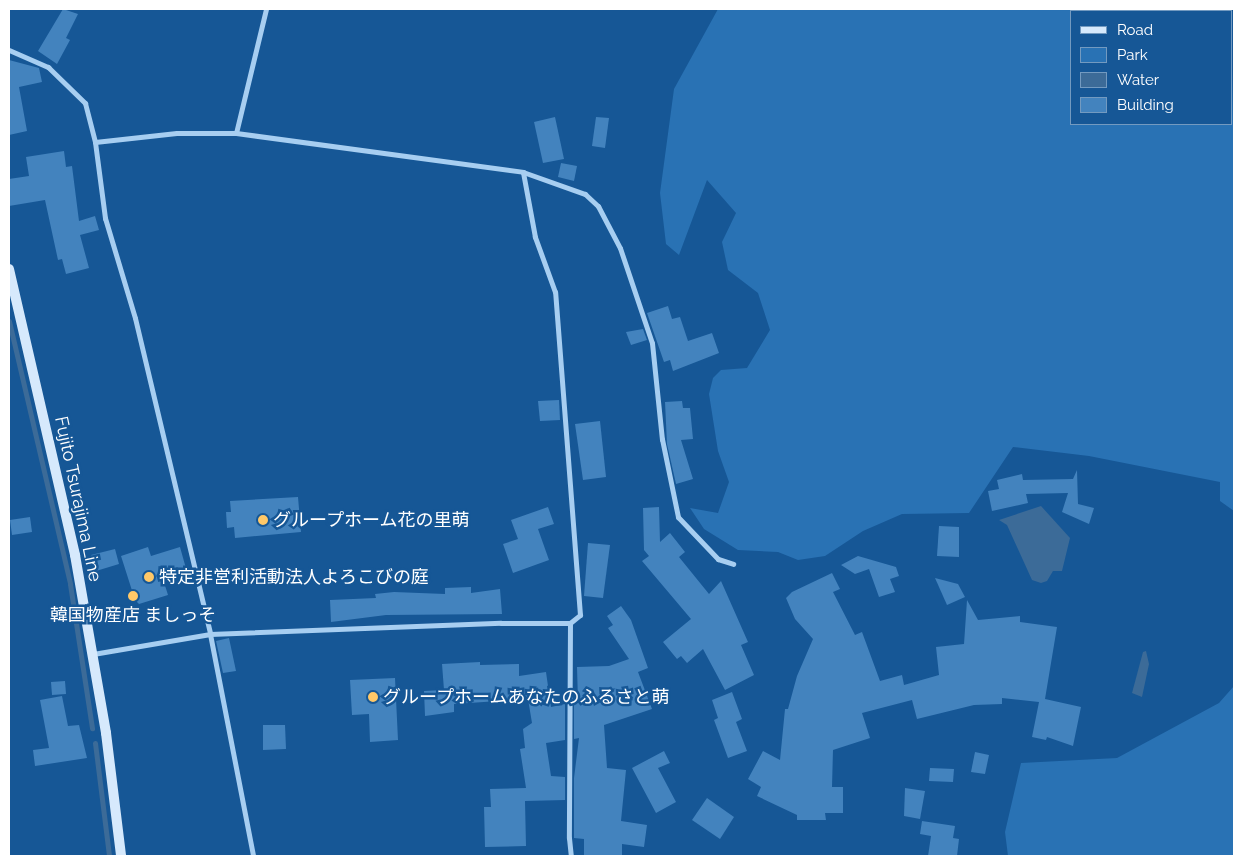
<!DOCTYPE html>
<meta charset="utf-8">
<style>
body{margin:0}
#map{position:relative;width:1243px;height:865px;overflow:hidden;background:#165796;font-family:Raleway,"Noto Sans JP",sans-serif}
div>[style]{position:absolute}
.green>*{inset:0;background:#2972b4}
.water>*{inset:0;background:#3c6b98}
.stream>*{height:5px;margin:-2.5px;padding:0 2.5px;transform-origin:2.5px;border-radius:2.5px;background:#3c6b98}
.building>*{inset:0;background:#4383be}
.street>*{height:5px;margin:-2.5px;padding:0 2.5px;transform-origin:2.5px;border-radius:2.5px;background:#a7cef1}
.secondary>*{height:10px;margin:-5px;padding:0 5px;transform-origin:5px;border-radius:5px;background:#d6e9fc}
.dots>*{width:14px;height:14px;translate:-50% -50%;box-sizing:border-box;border:2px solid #165796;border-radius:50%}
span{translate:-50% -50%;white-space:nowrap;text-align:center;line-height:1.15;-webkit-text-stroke:5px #165796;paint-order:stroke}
.street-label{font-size:18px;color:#fff}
.poi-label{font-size:18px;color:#fff}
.left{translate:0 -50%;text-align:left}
.frame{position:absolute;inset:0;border:10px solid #fff;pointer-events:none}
.legend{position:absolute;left:1070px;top:10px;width:162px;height:115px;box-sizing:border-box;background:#165796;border:1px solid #739ac0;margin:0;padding:6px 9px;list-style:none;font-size:15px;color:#fff}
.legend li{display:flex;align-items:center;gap:10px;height:25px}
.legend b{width:25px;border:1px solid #739ac0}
</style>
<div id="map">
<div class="green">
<div style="clip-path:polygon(718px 9px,1202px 9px,1072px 11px,1072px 124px,1232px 124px,1234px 11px,1234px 511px,1220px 501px,1220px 482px,1089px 456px,1013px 447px,969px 513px,902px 514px,863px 531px,825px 556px,798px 560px,778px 552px,738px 550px,704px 529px,690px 508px,718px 513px,729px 482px,718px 451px,709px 394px,713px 378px,721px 370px,747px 368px,770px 330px,758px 293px,728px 270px,722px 242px,736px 213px,707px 180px,679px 255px,666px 244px,660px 193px,674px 89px)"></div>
<div style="clip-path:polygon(1234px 686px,1234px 856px,1008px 856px,1005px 832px,1021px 763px,1117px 758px,1219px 703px)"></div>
</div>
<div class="water">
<div style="clip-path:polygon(1041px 506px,1070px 538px,1062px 571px,1053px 571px,1047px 581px,1041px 583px,1032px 580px,1007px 525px,999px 520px)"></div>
<div style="clip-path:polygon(1146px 651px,1149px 664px,1142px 697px,1132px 693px,1143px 652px)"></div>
</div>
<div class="stream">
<div style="left:9px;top:321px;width:270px;rotate:76.9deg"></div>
<div style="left:70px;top:584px;width:146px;rotate:81.3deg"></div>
<div style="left:95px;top:743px;width:114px;rotate:82.9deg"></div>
</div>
<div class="building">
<div style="clip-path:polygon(63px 9px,78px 14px,66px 38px,70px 40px,57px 64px,38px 51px)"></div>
<div style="clip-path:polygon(9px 60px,39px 68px,42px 82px,19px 87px,27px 131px,9px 135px)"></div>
<div style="clip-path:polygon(555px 117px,564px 159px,543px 163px,534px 122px)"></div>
<div style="clip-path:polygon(596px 117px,609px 118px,605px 148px,592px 146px)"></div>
<div style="clip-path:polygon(64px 151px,66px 167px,72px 166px,79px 221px,95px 216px,99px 230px,80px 235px,89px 268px,66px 274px,62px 259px,58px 260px,45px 200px,9px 206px,9px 179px,29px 176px,26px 157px)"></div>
<div style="clip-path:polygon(561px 163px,577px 166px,574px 181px,558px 177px)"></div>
<div style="clip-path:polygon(668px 306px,672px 319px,680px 317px,688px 341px,712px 333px,719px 353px,673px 371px,670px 360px,664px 362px,647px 313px)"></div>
<div style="clip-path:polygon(643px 329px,647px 340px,631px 345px,626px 332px)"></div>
<div style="clip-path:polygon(559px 400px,560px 420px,540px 421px,538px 401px)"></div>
<div style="clip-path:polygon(682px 401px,683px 408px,690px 408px,693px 439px,681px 440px,693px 479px,676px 484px,667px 444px,665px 402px)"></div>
<div style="clip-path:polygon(600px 421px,606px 477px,583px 480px,575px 424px)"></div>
<div style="clip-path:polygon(1077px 470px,1078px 504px,1094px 508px,1089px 524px,1062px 512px,1068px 493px,1026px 494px,1028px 503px,992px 511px,988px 491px,999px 489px,997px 480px,1022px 474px,1023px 480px,1073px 479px)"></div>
<div style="clip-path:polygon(298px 497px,301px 532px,235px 538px,234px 527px,227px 528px,226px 512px,231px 512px,230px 501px)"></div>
<div style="clip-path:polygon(548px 507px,554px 524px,538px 529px,549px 560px,513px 573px,503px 544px,518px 539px,511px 520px)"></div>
<div style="clip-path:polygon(659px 507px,660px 542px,670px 533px,685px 552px,679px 557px,709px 594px,721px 581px,748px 642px,741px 645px,754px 675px,725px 690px,703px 649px,687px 663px,681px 656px,677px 659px,663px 642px,691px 619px,642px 561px,649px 556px,644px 550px,643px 508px)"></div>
<div style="clip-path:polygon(30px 517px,32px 532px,12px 535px,10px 520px)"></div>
<div style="clip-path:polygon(939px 526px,959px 527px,959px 557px,937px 556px)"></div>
<div style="clip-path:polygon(588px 543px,610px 545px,603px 598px,584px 596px)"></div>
<div style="clip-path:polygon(148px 547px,151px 556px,180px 547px,187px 572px,163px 579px,168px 595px,139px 604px,135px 600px,121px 556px)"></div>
<div style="clip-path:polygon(115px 549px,119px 564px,96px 571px,91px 555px)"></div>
<div style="clip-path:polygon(858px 556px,896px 567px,899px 576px,890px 579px,895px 592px,879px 597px,869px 569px,855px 574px,841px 565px)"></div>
<div style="clip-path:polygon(832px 573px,840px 589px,833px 592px,855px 635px,862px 632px,880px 681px,902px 675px,904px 685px,939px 675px,936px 647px,964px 644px,967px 600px,978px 620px,1020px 616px,1020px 622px,1057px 627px,1045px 699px,1081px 707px,1073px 746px,1047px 737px,1046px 740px,1032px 737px,1039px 702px,1002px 698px,1002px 704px,974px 705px,917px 719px,912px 700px,862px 713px,870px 738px,833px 750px,832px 787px,843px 787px,843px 813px,825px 813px,826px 820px,797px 820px,797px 815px,757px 796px,761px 787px,748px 779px,763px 751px,780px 760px,785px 709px,788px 709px,797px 676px,813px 639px,795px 619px,786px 598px,792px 592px)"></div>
<div style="clip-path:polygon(935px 578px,958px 584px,965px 597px,947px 605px)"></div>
<div style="clip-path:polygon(471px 587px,471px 593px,500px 589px,502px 614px,386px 615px,331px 622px,330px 600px,376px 598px,375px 594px,394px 592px,445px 594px,445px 588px)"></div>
<div style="clip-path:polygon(621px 606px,631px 620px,648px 668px,638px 672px,652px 709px,604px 725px,607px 768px,626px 770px,621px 821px,647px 825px,644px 847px,622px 844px,622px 856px,584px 856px,584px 839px,574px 838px,574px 778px,579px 738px,574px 739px,574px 703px,578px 702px,577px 667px,609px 666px,629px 659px,608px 628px,613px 625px,607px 616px)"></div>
<div style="clip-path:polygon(229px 638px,236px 671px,223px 673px,216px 641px)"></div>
<div style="clip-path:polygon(480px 662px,480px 665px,519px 664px,519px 676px,546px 672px,551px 707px,565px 704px,565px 740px,546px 743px,551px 776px,565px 777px,565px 800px,525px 801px,526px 846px,485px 847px,484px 807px,491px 807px,490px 789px,526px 788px,520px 749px,525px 748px,523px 729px,532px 723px,528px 699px,454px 704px,454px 712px,425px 716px,424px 691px,444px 690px,442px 664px)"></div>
<div style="clip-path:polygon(395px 678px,398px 740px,370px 742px,369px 714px,352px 715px,350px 680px)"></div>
<div style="clip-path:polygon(65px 681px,66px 694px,52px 695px,51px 682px)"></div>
<div style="clip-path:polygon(732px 692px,742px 719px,736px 722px,747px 751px,728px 758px,714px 720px,718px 718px,712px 700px)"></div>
<div style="clip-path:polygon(62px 696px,68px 726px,79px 725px,87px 758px,35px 766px,33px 750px,49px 748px,40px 700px)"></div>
<div style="clip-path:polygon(263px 725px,285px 725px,286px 749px,263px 750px)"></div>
<div style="clip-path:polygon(664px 751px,670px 763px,658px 768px,676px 802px,656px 813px,632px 768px)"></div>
<div style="clip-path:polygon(975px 752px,989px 755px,985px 774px,971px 772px)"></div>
<div style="clip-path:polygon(930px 768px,954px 769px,953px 782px,929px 781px)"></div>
<div style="clip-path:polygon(905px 788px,925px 791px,920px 819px,904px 816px)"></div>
<div style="clip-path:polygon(707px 798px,734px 817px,720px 839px,692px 820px)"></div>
<div style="clip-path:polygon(922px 821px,955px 826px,953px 838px,959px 839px,957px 856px,928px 856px,931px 836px,920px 834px)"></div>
</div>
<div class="street">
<div style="left:9px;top:50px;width:43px;rotate:23.6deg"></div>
<div style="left:48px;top:67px;width:52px;rotate:44.2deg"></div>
<div style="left:85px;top:103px;width:40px;rotate:75.6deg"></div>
<div style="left:95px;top:142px;width:77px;rotate:82.5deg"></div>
<div style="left:105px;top:218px;width:104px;rotate:73.3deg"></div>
<div style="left:135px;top:318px;width:325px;rotate:76.6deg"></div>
<div style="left:210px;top:634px;width:226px;rotate:79deg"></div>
<div style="left:236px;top:133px;width:128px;rotate:-76.4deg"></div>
<div style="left:95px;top:142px;width:82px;rotate:-6.3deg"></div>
<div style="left:177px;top:133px;width:59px"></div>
<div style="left:236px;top:133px;width:290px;rotate:7.7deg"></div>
<div style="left:523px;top:172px;width:66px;rotate:19.5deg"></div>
<div style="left:585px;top:194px;width:18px;rotate:43deg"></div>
<div style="left:598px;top:206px;width:47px;rotate:62.4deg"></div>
<div style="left:620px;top:248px;width:100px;rotate:71.4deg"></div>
<div style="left:652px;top:343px;width:97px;rotate:84.1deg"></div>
<div style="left:662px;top:439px;width:80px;rotate:78.4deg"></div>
<div style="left:678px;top:517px;width:58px;rotate:46.4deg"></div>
<div style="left:718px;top:559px;width:16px;rotate:18deg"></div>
<div style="left:570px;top:623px;width:215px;rotate:90.3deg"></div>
<div style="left:569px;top:838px;width:18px;rotate:84deg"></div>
<div style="left:93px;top:654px;width:119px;rotate:-9.7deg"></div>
<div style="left:210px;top:634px;width:291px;rotate:-2.2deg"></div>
<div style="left:501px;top:623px;width:69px"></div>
<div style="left:570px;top:623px;width:13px;rotate:-39deg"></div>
<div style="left:580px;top:615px;width:324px;rotate:-94.4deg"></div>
<div style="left:555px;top:292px;width:59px;rotate:-110deg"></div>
<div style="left:535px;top:237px;width:66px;rotate:-100.5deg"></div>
</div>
<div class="secondary">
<div style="left:9px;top:269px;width:294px;rotate:77deg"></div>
<div style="left:75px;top:555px;width:181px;rotate:80.1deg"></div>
<div style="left:106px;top:733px;width:124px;rotate:83deg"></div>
</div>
<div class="dots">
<div style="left:263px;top:520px;background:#ffc868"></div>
<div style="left:149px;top:577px;background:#ffc868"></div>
<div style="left:133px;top:596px;background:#ffc868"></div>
<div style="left:373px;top:697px;background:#ffc868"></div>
</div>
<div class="street-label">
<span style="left:78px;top:499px;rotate:78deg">Fujito Tsurajima Line</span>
</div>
<div class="poi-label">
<span class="left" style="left:273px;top:520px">グループホーム花の里萌</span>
<span class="left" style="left:159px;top:577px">特定非営利活動法人よろこびの庭</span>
<span style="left:133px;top:615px">韓国物産店 ましっそ</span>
<span class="left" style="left:383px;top:697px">グループホームあなたのふるさと萌</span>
</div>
<div class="frame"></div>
<ul class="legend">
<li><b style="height:6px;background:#d6e9fc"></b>Road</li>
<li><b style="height:14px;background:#2972b4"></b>Park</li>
<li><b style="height:14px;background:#3c6b98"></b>Water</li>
<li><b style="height:14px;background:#4383be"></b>Building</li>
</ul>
</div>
